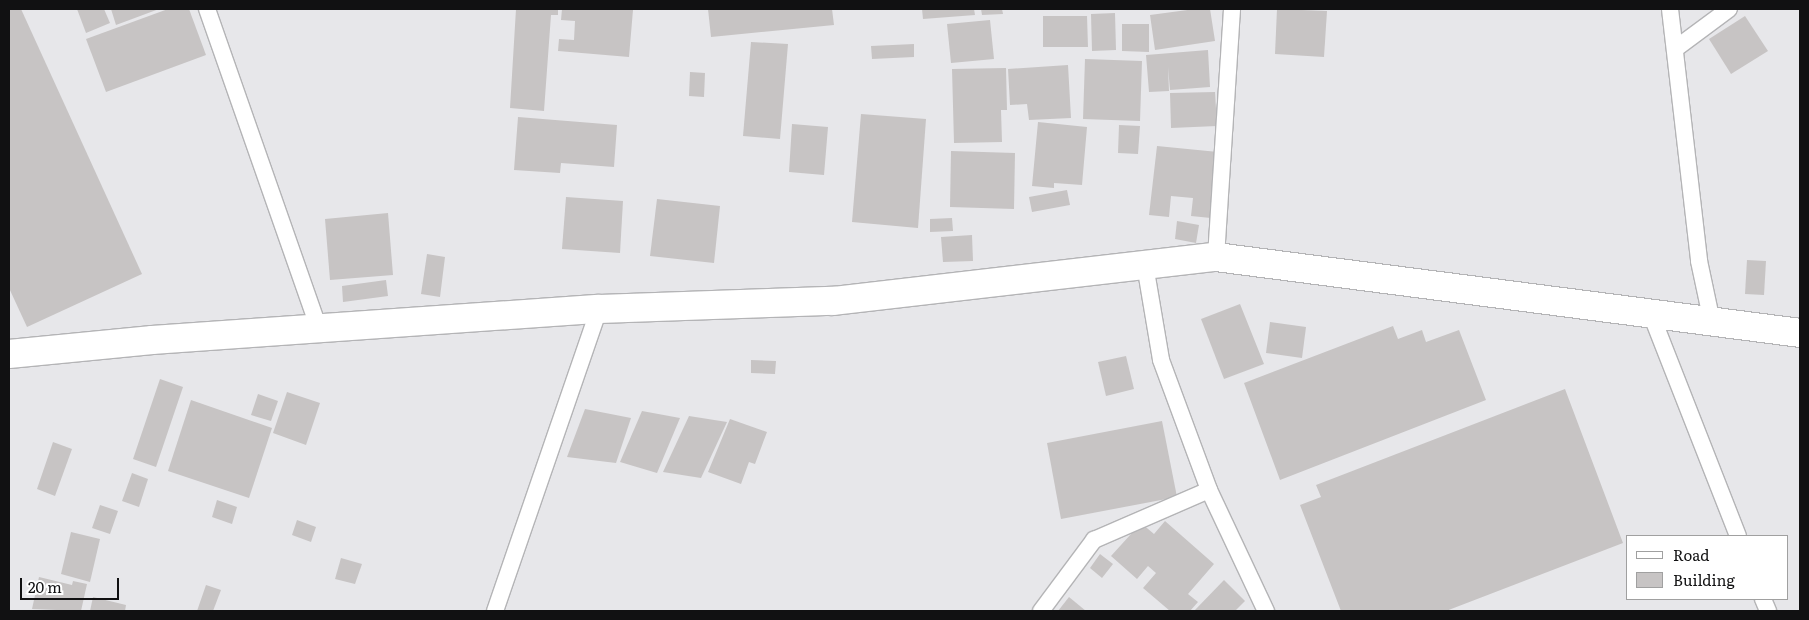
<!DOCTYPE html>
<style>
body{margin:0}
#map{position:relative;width:1809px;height:620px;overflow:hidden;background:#e7e7ea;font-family:Literata,serif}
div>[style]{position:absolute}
.building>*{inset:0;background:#c7c4c4}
.roads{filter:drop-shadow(1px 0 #b4b4b6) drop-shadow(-1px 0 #b4b4b6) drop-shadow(0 1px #b4b4b6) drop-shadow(0 -1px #b4b4b6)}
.lane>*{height:16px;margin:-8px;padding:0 8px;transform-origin:8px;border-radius:8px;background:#fff}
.street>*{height:28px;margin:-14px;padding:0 14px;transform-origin:14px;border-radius:14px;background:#fff}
span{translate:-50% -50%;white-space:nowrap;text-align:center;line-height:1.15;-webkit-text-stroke:5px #fff;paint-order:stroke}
.frame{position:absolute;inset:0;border:10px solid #111112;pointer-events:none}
.legend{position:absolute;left:1626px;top:535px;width:162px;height:65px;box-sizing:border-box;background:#fff;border:1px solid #a0a0a0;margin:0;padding:6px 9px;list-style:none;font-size:15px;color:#111112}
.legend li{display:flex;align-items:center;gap:10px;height:25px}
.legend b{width:25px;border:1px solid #a0a0a0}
.scale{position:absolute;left:20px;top:578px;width:99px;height:22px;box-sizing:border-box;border:2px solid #111112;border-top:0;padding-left:6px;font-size:15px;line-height:18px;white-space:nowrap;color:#111112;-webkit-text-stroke:4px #fff;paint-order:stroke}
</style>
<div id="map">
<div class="building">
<div style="clip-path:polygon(9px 9px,21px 9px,142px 274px,27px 327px,9px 288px)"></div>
<div style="clip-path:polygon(77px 9px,104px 9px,110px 23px,86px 33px)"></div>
<div style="clip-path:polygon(111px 9px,159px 9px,116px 25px)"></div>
<div style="clip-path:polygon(168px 9px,189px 9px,206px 55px,106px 92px,86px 39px)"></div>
<div style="clip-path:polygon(516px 9px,558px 9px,558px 15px,551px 15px,544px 111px,510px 108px)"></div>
<div style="clip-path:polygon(562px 9px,633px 10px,629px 57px,558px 51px,559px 39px,574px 40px,575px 21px,561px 20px)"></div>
<div style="clip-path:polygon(708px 9px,832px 9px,834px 25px,711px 37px)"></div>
<div style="clip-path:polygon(922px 9px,974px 9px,975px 15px,923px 19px)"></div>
<div style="clip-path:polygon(981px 9px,1002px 9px,1003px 14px,982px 15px)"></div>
<div style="clip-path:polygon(1195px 9px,1210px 9px,1215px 41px,1155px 50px,1150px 15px)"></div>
<div style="clip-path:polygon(1277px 9px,1327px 11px,1324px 57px,1275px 54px)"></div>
<div style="clip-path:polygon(1115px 13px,1116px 50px,1092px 51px,1091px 14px)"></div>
<div style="clip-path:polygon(1043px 16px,1087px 16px,1088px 47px,1043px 47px)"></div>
<div style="clip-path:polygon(1745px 16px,1768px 51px,1731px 74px,1709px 39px)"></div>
<div style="clip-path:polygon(990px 20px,994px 59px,951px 63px,947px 24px)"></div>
<div style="clip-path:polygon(1122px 24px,1149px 24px,1149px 52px,1122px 51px)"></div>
<div style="clip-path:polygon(751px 42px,788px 44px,780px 139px,743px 136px)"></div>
<div style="clip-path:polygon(914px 44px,914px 57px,872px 59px,871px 46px)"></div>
<div style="clip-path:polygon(1208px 50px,1210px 87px,1170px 90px,1168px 67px,1169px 91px,1149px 92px,1146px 55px)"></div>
<div style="clip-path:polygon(1085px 59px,1142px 61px,1140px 121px,1083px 119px)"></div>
<div style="clip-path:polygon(1068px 65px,1071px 118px,1029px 120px,1027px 104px,1010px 105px,1008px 69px)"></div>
<div style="clip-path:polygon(1006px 68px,1007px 110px,1001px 110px,1002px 142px,954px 143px,952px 69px)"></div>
<div style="clip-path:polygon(690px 72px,705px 73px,704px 97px,689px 96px)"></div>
<div style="clip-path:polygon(1215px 92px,1217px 126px,1171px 128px,1170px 93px)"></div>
<div style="clip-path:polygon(861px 114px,926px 119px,918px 228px,852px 222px)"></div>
<div style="clip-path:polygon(518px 117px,617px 125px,614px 167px,561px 163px,560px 173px,514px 170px)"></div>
<div style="clip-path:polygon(1038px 122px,1087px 127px,1082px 185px,1054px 183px,1054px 188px,1032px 186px)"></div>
<div style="clip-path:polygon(792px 124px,828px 127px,824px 175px,789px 172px)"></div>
<div style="clip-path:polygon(1119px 125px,1140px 126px,1138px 154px,1118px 153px)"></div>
<div style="clip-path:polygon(1157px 146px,1218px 152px,1211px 218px,1191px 216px,1193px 198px,1171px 196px,1169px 217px,1149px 215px)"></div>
<div style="clip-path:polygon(951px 151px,1015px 153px,1014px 209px,950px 207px)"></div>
<div style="clip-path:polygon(1067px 190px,1070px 205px,1032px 212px,1029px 197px)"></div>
<div style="clip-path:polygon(566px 197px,623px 201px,620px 253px,562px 249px)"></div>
<div style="clip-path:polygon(657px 199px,720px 206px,714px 263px,650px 256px)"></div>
<div style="clip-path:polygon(388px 213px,393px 275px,330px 280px,325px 219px)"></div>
<div style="clip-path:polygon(952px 218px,953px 231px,930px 232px,930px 219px)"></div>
<div style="clip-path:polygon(1177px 221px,1199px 225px,1196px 243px,1175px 239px)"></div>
<div style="clip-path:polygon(972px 235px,973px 261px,943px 262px,941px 237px)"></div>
<div style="clip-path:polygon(427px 254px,445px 257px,440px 297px,421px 294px)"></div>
<div style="clip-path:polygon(1747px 260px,1766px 261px,1764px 295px,1745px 294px)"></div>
<div style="clip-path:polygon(386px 280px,388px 296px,343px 302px,342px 286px)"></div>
<div style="clip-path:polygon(1240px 304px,1264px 364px,1224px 379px,1201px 319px)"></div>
<div style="clip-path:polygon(1270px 322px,1306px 327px,1302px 358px,1266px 353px)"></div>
<div style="clip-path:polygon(1393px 326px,1398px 339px,1422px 330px,1426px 342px,1459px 330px,1486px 400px,1280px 480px,1244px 383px)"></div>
<div style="clip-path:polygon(1126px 356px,1134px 389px,1106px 396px,1098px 362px)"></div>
<div style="clip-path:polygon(751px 360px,776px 361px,775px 374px,751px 373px)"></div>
<div style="clip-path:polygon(160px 379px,183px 387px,156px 467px,133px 459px)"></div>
<div style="clip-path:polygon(1565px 389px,1623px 543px,1446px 611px,1341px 611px,1300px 505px,1321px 497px,1316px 485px)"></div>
<div style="clip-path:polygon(287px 392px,320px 403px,306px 445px,273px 433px)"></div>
<div style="clip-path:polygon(258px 394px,278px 401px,271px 421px,251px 415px)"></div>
<div style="clip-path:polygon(191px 400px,272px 428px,249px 498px,168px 471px)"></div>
<div style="clip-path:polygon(585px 409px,631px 418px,616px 463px,567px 457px)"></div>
<div style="clip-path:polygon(642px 411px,680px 418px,657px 473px,620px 462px)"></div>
<div style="clip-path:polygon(689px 416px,727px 422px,701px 478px,663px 472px)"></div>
<div style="clip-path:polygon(730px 419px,767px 432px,755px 464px,749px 462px,741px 484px,708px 472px)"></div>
<div style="clip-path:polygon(1162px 421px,1177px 497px,1061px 519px,1047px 443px)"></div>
<div style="clip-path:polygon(53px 442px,72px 449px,55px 496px,37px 489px)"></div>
<div style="clip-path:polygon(132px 473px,148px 479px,139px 507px,122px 501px)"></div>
<div style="clip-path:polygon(217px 500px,237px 507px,232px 524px,212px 517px)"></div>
<div style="clip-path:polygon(100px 505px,118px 511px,110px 534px,92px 528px)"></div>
<div style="clip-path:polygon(297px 520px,316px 527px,311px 542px,292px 535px)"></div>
<div style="clip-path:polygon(1165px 521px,1214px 564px,1188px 594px,1198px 602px,1190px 611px,1170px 611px,1143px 588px,1156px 573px,1148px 566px,1137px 579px,1111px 556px,1141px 523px,1154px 534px)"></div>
<div style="clip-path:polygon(71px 532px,100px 539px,90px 582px,61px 574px)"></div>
<div style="clip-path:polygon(1100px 554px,1113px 564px,1102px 578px,1090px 568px)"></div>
<div style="clip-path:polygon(341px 558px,362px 564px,355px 584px,335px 579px)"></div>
<div style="clip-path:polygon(39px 577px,72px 585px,73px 581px,87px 584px,81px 611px,32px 609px)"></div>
<div style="clip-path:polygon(1224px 580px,1245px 601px,1235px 611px,1194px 611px)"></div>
<div style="clip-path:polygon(206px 585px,221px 590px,213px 611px,197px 611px)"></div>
<div style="clip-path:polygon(93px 597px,126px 605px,125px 611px,90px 611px)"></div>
<div style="clip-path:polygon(1069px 597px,1086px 611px,1058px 611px)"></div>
</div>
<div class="roads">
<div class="lane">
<div style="left:207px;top:9px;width:338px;rotate:70.7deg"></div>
<div style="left:1670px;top:9px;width:254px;rotate:83.4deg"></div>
<div style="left:1699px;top:261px;width:62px;rotate:78deg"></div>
<div style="left:1675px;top:49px;width:67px;rotate:-36.5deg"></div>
<div style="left:1216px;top:257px;width:249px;rotate:-86.3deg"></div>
<div style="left:1145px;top:265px;width:96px;rotate:80.4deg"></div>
<div style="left:1161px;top:360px;width:139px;rotate:69.7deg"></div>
<div style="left:1209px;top:490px;width:134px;rotate:64.8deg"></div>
<div style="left:1651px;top:314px;width:238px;rotate:68.6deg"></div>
<div style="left:1763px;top:599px;width:13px;rotate:67deg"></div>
<div style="left:495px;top:611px;width:319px;rotate:-71deg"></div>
<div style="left:1041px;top:611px;width:89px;rotate:-53.3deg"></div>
<div style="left:1094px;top:540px;width:125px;rotate:-23.5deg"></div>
</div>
<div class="street">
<div style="left:9px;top:354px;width:144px;rotate:-5.6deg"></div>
<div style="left:152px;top:340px;width:448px;rotate:-4deg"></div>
<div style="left:599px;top:309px;width:234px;rotate:-2deg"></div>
<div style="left:833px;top:301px;width:386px;rotate:-6.6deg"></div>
<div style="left:1216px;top:257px;width:589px;rotate:7.41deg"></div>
</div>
</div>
<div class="frame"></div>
<ul class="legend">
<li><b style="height:6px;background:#fff"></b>Road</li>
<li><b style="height:14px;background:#c7c4c4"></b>Building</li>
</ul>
<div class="scale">20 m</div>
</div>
